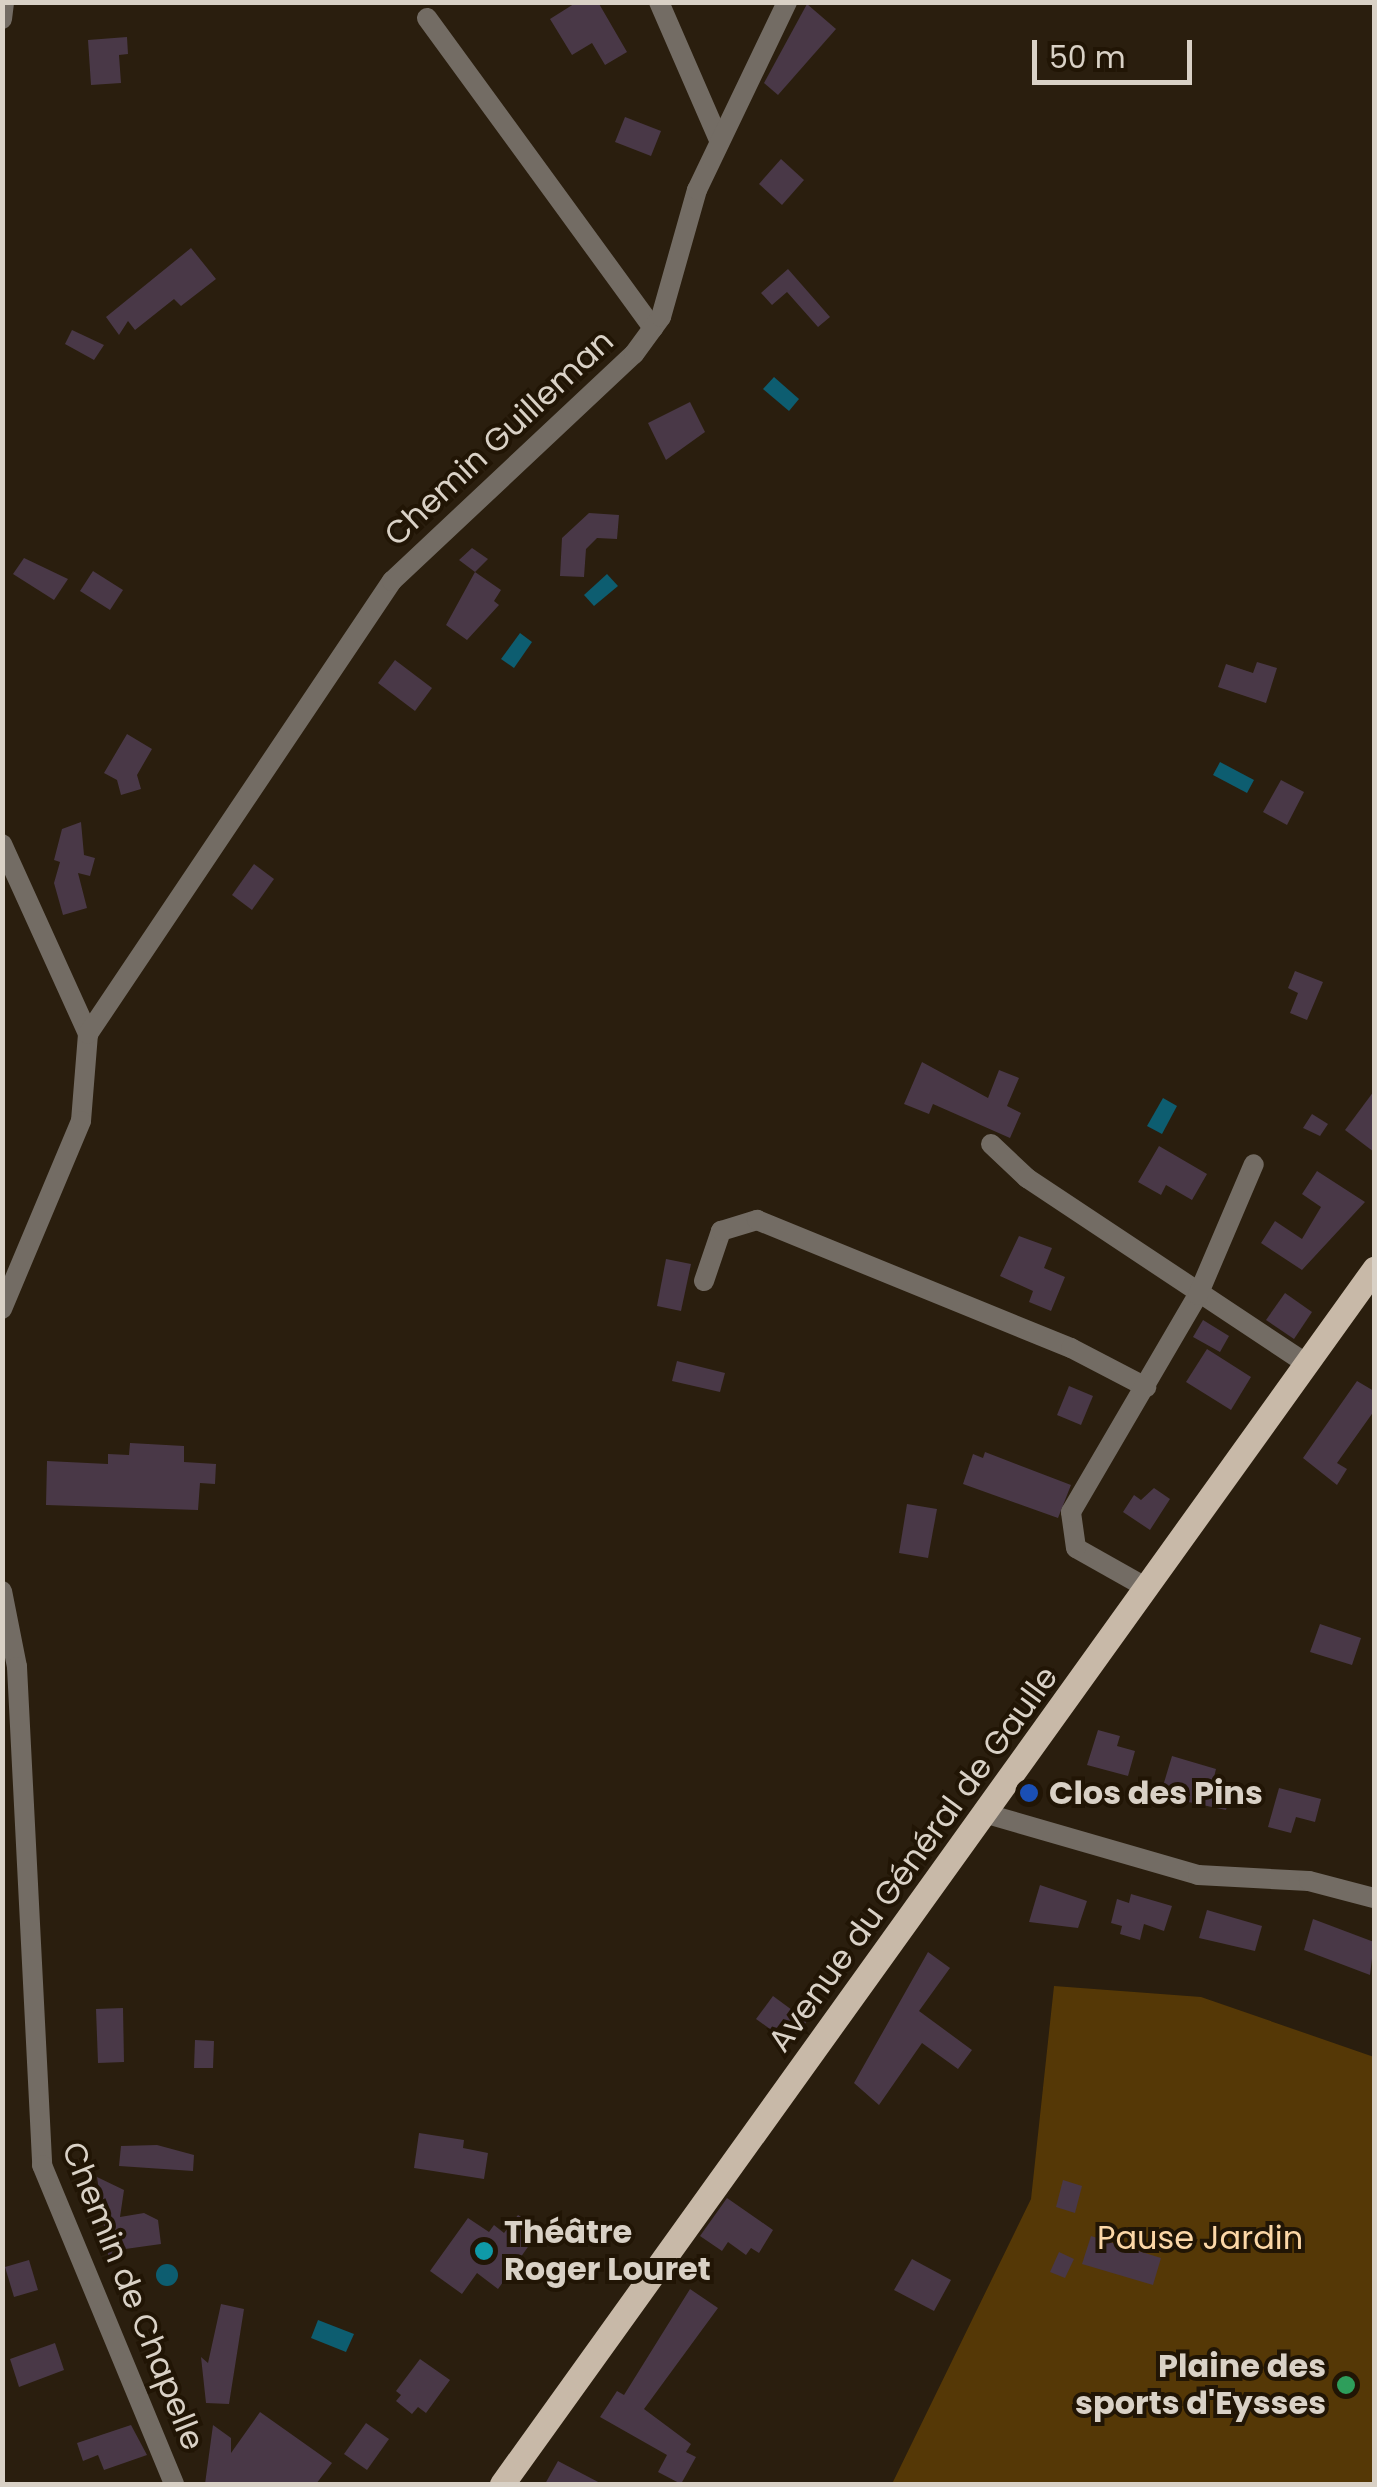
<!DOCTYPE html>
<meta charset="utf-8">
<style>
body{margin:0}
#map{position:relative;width:1377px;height:2487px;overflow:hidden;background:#2a1e0e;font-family:Poppins,sans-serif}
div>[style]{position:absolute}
.green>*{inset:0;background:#553806}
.water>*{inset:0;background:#0d5d70}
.round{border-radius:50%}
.building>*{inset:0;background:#493847}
.minor>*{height:20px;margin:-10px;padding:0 10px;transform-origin:10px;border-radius:10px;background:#736c64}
.major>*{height:25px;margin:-12.5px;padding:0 12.5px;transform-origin:12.5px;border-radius:12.5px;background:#c8b9a8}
.dots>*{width:28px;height:28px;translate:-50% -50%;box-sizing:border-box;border:5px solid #211505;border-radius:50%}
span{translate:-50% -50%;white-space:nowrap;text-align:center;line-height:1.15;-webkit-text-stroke:8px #211505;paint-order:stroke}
.street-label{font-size:32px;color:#d9d1c6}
.poi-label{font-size:32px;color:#d9d1c6;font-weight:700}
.left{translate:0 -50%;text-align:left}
.right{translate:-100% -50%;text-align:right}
.park-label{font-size:32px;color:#fcd7a7}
.frame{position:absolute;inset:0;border:5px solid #d9d1c6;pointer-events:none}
.scale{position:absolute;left:1032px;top:40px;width:160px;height:45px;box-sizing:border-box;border:5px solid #d9d1c6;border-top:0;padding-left:12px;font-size:30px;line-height:35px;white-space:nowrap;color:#d9d1c6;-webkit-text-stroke:8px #211505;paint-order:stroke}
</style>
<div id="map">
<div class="green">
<div style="clip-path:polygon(1054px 1986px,1201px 1997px,1374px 2057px,1374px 2484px,892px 2484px,1031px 2199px)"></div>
</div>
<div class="water">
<div style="clip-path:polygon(774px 377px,799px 399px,789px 411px,763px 389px)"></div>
<div style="clip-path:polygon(607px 574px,618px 586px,594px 606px,584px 595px)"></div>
<div style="clip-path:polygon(520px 633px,532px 642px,514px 668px,501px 659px)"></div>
<div style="clip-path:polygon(1220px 762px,1254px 780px,1247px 793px,1213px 775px)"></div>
<div style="clip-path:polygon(1163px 1098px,1177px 1106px,1162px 1134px,1147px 1126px)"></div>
<div class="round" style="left:156px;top:2264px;width:22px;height:22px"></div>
<div style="clip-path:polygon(318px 2320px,354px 2334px,346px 2352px,311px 2338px)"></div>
</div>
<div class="building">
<div style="clip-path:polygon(577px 2px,598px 2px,627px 52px,605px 65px,592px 43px,572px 55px,550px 19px)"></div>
<div style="clip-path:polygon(807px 4px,836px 29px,778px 95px,764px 83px)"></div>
<div style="clip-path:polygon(127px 37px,128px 54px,119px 55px,121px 83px,91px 85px,88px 40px)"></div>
<div style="clip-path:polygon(625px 117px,661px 131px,651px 156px,615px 142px)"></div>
<div style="clip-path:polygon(781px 159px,804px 180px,782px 205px,759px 184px)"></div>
<div style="clip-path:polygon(191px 248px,216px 279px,181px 306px,174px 299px,135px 330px,128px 321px,119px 335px,106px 317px)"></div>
<div style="clip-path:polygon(788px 269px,830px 317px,818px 327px,787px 292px,772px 305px,761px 293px)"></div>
<div style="clip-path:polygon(72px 330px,104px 345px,94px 360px,65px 344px)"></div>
<div style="clip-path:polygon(690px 402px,705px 432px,666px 460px,648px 423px)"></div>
<div style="clip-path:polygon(589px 513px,619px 515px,617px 539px,597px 538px,586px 549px,584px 577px,560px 576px,562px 538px)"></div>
<div style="clip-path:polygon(472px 548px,488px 559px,475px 572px,501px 590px,494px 601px,499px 605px,467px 640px,446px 625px,475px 572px,459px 560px)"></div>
<div style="clip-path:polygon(24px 558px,68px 579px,54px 600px,13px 574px)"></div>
<div style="clip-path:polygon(93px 571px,123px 590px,110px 610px,80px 591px)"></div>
<div style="clip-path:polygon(395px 660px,432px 688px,415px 711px,378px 683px)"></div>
<div style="clip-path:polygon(1257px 662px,1277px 668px,1266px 703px,1218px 687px,1226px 664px,1253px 673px)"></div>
<div style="clip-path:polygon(127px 734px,152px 749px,137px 775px,141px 789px,121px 795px,117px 780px,104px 773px)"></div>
<div style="clip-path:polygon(1281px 780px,1304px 792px,1287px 825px,1263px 812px)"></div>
<div style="clip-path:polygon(81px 822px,84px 855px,95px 858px,90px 876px,78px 873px,87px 908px,63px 915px,54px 883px,60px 862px,54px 860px,62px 829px)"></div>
<div style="clip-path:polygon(254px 864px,274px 879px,252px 910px,232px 895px)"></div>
<div style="clip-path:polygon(1295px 971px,1323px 982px,1307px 1020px,1290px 1013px,1298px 993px,1288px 988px)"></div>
<div style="clip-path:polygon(922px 1062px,988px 1098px,999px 1070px,1019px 1078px,1007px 1106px,1021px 1113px,1010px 1138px,933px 1104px,929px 1114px,904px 1104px)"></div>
<div style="clip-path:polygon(1374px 1091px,1374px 1152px,1345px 1130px)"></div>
<div style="clip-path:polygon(1312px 1114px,1328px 1124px,1320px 1136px,1303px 1128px)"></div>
<div style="clip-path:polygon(1159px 1146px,1207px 1174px,1192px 1200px,1166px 1185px,1161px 1195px,1138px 1182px)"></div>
<div style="clip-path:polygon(1317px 1171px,1365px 1202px,1302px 1270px,1261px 1243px,1275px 1221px,1302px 1239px,1321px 1207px,1302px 1194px)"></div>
<div style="clip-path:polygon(1019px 1236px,1052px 1248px,1044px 1268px,1065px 1277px,1051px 1311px,1029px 1302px,1033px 1291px,1000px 1276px)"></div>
<div style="clip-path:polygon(666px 1259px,691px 1264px,681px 1311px,657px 1306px)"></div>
<div style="clip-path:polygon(1285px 1293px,1312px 1312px,1294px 1339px,1266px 1320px)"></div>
<div style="clip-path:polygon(1203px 1320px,1229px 1336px,1220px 1352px,1193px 1337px)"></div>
<div style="clip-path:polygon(1207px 1349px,1251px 1377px,1231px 1410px,1186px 1382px)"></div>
<div style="clip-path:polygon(677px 1361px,725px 1373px,720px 1392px,672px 1381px)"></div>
<div style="clip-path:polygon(1357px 1381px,1374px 1391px,1374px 1411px,1337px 1463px,1347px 1469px,1337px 1485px,1303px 1458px)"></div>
<div style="clip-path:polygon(1069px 1386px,1093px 1396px,1081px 1425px,1057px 1415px)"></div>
<div style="clip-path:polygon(130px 1443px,184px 1446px,184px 1462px,216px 1464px,215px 1484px,200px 1483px,198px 1510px,46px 1505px,47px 1461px,108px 1464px,108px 1454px,129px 1455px)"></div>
<div style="clip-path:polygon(985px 1452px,1071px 1485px,1058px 1518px,963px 1484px,973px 1454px,983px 1458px)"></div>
<div style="clip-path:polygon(1154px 1488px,1170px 1499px,1150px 1530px,1123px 1512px,1134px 1495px,1141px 1500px)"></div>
<div style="clip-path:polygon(907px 1504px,937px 1509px,928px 1558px,899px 1553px)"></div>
<div style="clip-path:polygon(1320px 1624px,1361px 1638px,1352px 1665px,1310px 1652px)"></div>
<div style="clip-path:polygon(1098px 1730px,1120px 1736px,1117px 1746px,1135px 1751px,1128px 1776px,1087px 1765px)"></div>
<div style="clip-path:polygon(1172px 1756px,1216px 1769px,1212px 1785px,1232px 1790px,1226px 1810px,1160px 1796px)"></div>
<div style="clip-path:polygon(1279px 1788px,1321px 1799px,1315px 1822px,1296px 1817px,1291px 1833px,1268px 1827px)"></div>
<div style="clip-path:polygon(1040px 1885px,1087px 1901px,1078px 1928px,1029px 1922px)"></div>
<div style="clip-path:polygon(1131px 1894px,1172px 1906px,1164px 1931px,1144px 1924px,1140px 1940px,1120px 1934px,1122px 1926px,1111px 1923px,1117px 1899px,1129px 1903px)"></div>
<div style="clip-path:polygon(1207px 1910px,1262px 1926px,1255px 1951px,1199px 1938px)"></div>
<div style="clip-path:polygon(1313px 1919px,1374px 1942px,1370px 1975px,1304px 1950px)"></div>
<div style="clip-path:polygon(928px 1952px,950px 1968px,919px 2011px,972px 2050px,958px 2069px,922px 2043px,879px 2105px,854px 2083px)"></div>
<div style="clip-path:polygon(773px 1996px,807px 2021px,791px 2044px,756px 2019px)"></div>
<div style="clip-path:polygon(123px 2008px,124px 2062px,98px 2063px,96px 2009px)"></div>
<div style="clip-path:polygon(195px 2040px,214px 2041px,213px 2068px,194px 2068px)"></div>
<div style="clip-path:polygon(419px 2133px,464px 2140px,463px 2148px,488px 2153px,484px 2179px,414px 2168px)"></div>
<div style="clip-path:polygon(157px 2145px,194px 2155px,193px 2171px,119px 2166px,121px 2146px)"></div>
<div style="clip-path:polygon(97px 2177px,124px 2190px,120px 2217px,144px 2213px,158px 2220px,161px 2244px,118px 2250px,117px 2239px,109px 2261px)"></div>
<div style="clip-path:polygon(1063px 2180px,1082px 2186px,1075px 2213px,1056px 2207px)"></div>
<div style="clip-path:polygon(727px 2198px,773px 2230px,759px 2253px,751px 2248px,746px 2255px,728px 2242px,722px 2251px,700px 2236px)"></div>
<div style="clip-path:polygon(518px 2215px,540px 2230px,498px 2289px,477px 2273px,462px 2294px,430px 2271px,468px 2218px,489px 2232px,494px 2225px,504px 2233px)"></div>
<div style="clip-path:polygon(1091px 2236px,1161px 2258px,1153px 2285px,1082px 2264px)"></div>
<div style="clip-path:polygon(1059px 2252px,1074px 2259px,1065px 2278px,1050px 2272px)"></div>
<div style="clip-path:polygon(912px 2259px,951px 2280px,934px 2311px,894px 2290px)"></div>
<div style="clip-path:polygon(29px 2260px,38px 2290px,14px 2297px,5px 2267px)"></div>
<div style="clip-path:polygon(690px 2289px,718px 2308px,644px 2409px,691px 2444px,686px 2452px,696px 2457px,681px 2484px,658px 2472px,667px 2455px,600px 2417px,617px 2391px,624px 2395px)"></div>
<div style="clip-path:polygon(221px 2304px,244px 2309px,229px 2404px,206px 2403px,201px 2357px,208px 2363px)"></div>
<div style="clip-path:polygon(55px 2343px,64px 2370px,19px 2387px,10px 2359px)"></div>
<div style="clip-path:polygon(420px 2359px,450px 2380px,426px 2413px,418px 2407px,412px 2414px,396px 2401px,401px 2395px,396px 2391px)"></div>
<div style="clip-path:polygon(260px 2412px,332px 2463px,316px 2484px,205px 2484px,213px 2425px,231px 2438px,231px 2453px)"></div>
<div style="clip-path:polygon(366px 2423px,389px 2439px,367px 2470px,344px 2454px)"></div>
<div style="clip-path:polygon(131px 2425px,147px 2455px,104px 2470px,98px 2455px,83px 2461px,77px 2443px)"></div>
<div style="clip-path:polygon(558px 2461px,602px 2484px,545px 2484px)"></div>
</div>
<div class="minor">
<div style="left:659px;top:2px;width:148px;rotate:66.5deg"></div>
<div style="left:427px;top:18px;width:384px;rotate:53.9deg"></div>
<div style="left:2px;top:19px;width:17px;rotate:-83deg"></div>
<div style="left:2px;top:844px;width:209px;rotate:65.6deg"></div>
<div style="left:88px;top:1034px;width:87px;rotate:94.6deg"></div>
<div style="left:81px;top:1121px;width:204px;rotate:112.8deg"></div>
<div style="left:88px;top:1034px;width:546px;rotate:-56.14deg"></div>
<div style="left:392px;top:581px;width:332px;rotate:-43.2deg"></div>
<div style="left:634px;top:354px;width:46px;rotate:-53.9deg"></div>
<div style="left:661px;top:317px;width:132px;rotate:-74.2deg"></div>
<div style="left:697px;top:190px;width:208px;rotate:-64.4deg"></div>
<div style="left:991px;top:1144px;width:50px;rotate:43.4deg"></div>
<div style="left:1027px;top:1178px;width:336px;rotate:33.6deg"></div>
<div style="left:704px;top:1281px;width:53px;rotate:-71.2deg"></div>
<div style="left:721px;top:1231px;width:38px;rotate:-17deg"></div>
<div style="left:757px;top:1220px;width:339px;rotate:22.2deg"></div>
<div style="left:1071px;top:1348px;width:85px;rotate:27.5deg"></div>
<div style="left:1147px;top:1588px;width:81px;rotate:-150.6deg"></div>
<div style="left:1076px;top:1548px;width:36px;rotate:-98deg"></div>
<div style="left:1071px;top:1512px;width:251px;rotate:-59.7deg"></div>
<div style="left:1198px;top:1295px;width:142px;rotate:-66.9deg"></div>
<div style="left:2px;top:1591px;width:77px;rotate:78.8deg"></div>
<div style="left:17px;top:1667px;width:499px;rotate:87.1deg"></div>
<div style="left:42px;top:2165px;width:345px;rotate:67.5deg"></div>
<div style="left:987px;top:1814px;width:220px;rotate:16.1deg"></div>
<div style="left:1198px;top:1875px;width:111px;rotate:3.1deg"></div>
<div style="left:1309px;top:1881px;width:67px;rotate:14.7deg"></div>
</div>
<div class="major">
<div style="left:502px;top:2484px;width:1496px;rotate:-54.33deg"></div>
</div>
<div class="dots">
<div style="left:1029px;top:1793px;background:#1a4fb4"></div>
<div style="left:484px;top:2251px;background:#0f9aa8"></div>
<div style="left:1346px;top:2385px;background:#2e9e5b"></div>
</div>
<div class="street-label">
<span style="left:499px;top:438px;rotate:-43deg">Chemin Guilleman</span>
<span style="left:913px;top:1859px;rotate:-54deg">Avenue du Général de Gaulle</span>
<span style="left:133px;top:2296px;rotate:68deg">Chemin de Chapelle</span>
</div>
<div class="poi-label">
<span class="left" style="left:1049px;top:1793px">Clos des Pins</span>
<span class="left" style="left:504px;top:2251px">Théâtre<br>Roger Louret</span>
<span class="right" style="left:1326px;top:2385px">Plaine des<br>sports d'Eysses</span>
</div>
<div class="park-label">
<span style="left:1200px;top:2238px">Pause Jardin</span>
</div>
<div class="frame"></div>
<div class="scale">50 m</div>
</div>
